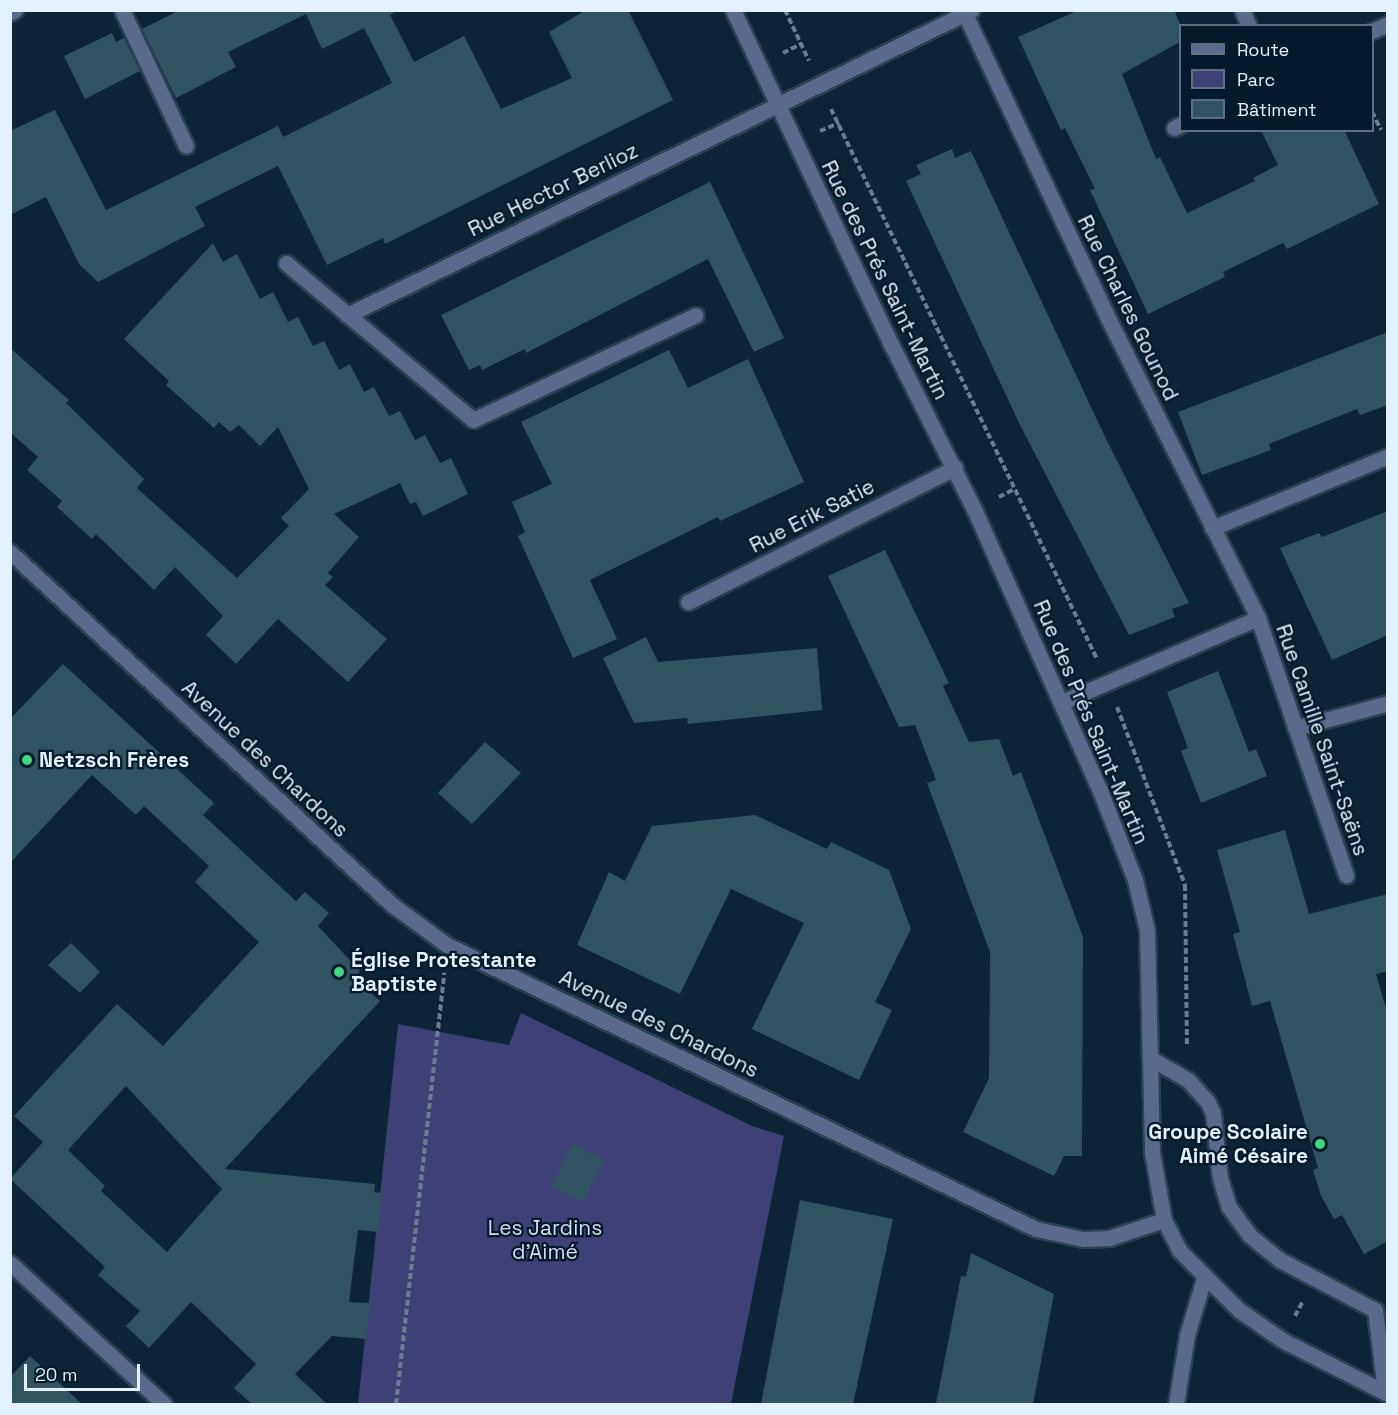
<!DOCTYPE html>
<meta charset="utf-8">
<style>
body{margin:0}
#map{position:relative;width:1398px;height:1415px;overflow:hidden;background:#0b2437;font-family:"Space Grotesk",sans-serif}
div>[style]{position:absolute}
.green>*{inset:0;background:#3f4075}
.building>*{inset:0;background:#305361}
.path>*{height:4px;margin-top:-2px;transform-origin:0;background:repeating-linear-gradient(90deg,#6a7e8e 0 6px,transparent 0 9px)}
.roads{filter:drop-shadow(2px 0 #294153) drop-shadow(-2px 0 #294153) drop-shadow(0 2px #294153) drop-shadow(0 -2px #294153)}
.minor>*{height:15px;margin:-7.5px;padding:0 7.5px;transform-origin:7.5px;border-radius:7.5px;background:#596a8c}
.dots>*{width:16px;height:16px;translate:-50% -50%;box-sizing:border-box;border:3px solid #031a2c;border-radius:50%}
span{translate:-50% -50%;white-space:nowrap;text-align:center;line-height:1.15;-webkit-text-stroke:4.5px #031a2c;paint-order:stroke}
.street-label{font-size:21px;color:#e3f1fe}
.poi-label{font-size:21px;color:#e3f1fe;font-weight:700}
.left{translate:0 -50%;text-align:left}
.right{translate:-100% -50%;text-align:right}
.park-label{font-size:21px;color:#d8daf1}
.frame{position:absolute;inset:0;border:12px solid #e3f1fe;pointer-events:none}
.legend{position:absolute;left:1179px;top:24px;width:195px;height:108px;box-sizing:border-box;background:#031a2c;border:2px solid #5d7080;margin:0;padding:8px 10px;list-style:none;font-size:18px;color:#e3f1fe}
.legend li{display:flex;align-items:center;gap:12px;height:30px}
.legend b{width:30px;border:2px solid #5d7080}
.scale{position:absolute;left:24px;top:1364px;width:116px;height:27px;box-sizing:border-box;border:3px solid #e3f1fe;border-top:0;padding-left:8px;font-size:18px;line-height:21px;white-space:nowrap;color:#e3f1fe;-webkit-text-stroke:4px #031a2c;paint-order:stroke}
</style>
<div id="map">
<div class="green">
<div style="clip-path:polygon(521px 1013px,752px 1126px,784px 1136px,731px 1404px,358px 1404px,398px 1024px,509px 1045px)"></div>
</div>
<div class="building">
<div style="clip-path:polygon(180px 10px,398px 10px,390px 15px,414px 62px,464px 36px,501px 109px,572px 78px,549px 32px,586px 10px,628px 10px,673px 100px,385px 244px,383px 238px,327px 265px,278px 166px,195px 207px,205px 226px,98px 282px,79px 264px,46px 197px,10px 215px,10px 131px,55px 110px,106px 210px,278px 126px,283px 137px,392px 83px,364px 28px,322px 49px,306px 14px,228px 52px,236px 67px,176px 98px,142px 29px)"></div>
<div style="clip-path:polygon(1079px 10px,1174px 10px,1180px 24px,1180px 42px,1122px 74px,1156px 159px,1160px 157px,1187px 213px,1255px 181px,1253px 178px,1278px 165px,1261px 130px,1344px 130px,1379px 204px,1287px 249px,1283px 243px,1223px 272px,1225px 277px,1148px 314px,1090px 190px,1095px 189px,1065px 128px,1061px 130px,1018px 37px)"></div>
<div style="clip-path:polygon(112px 33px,116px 42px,124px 38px,140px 71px,85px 99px,64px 56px)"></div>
<div style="clip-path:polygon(952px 149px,955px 158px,971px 151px,1107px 441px,1189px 603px,1172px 609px,1175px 617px,1129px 635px,1019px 423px,906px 181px,921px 174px,916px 165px)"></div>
<div style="clip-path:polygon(710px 182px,784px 338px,754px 352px,708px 259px,526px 353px,525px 349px,482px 370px,480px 365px,469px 370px,441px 315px)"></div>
<div style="clip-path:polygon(213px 243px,223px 262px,237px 254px,260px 299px,273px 292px,288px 322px,298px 317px,313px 346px,324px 341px,339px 370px,350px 364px,364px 392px,374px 387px,389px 416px,400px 411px,415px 440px,425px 435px,440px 463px,451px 458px,468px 494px,423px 516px,416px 502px,410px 504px,400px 483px,334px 514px,359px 537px,328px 573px,333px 577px,325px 585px,387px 639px,348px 682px,278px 619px,236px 664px,206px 635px,223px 616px,175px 567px,154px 590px,96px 534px,92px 539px,57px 507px,62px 501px,27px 470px,38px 457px,10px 432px,10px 348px,69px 400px,66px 403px,144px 479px,137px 488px,237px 578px,289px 526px,281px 518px,309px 489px,278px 427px,260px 446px,239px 425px,230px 432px,219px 422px,214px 428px,166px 385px,169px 381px,124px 339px)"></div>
<div style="clip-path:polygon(1388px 332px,1388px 405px,1360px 415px,1357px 409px,1269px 444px,1271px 450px,1202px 475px,1178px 412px)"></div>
<div style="clip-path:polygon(669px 350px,688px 388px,748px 359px,804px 482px,720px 521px,718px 517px,590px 580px,617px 639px,573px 658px,518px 536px,525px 532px,512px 502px,552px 484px,521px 422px)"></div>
<div style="clip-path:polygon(1388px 511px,1388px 635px,1332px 660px,1280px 548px,1319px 533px,1322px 537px)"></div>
<div style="clip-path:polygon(885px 550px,949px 683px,943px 686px,969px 742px,999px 739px,1013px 776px,1021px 772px,1083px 937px,1082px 1156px,1064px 1156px,1054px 1176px,963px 1132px,989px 1078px,990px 952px,927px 783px,936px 780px,915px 725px,899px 727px,828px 576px)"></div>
<div style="clip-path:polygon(646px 637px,658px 662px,817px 648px,822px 710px,688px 724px,687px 718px,634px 723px,603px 658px)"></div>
<div style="clip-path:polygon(evenodd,63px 664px,214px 803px,203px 815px,296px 901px,305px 892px,329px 913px,318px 926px,360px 971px,355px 979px,380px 1001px,225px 1169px,375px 1184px,374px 1192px,382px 1193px,378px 1232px,358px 1230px,349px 1302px,370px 1303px,366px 1339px,332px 1336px,295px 1374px,327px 1404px,252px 1404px,234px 1388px,256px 1364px,191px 1302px,149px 1348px,126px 1326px,140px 1311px,98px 1275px,105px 1267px,10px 1179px,43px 1142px,14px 1116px,117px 1004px,163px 1046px,259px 942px,195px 882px,209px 866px,144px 806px,136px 815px,92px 775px,10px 863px,10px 719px,63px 664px,126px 1086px,222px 1189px,167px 1252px,101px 1191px,105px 1186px,68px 1150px,126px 1086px)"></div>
<div style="clip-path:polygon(1218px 671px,1249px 752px,1256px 749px,1267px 776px,1201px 803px,1181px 751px,1188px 748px,1167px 692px)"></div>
<div style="clip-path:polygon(485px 742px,521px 773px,472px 824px,438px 793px)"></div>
<div style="clip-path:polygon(755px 815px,827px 849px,831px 842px,889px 870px,911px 929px,875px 1002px,892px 1010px,859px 1080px,752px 1029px,804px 923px,731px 889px,680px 994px,577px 945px,609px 872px,625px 881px,652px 826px)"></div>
<div style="clip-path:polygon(1285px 830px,1309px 914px,1388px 894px,1388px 971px,1376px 974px,1388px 1015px,1388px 1241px,1364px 1254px,1342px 1215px,1334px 1219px,1321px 1196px,1313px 1170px,1318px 1168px,1270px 1001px,1252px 1006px,1233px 934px,1240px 932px,1217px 850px)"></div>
<div style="clip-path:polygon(71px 943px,100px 972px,80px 993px,48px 965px)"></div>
<div style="clip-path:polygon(572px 1144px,604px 1159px,583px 1202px,551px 1186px)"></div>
<div style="clip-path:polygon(800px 1200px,893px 1219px,853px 1404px,761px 1404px)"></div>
<div style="clip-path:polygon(971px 1253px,1054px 1294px,1033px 1404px,936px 1404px,961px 1276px,966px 1277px)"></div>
<div style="clip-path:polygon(30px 1356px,82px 1404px,10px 1404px,10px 1377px)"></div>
</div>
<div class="path">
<div style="left:785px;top:10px;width:56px;rotate:64.8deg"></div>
<div style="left:783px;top:53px;width:20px;rotate:-27deg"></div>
<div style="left:831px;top:109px;width:611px;rotate:64.19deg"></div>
<div style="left:1372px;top:112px;width:20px;rotate:63deg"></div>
<div style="left:820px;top:131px;width:21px;rotate:-23deg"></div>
<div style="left:999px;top:497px;width:18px;rotate:-27deg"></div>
<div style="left:1117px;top:707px;width:191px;rotate:69.1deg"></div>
<div style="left:1185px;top:885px;width:162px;rotate:89.3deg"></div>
<div style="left:1295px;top:1316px;width:17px;rotate:-62deg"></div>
<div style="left:396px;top:1404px;width:434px;rotate:-83.6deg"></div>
</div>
<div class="roads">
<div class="minor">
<div style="left:122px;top:10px;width:150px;rotate:64.8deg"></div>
<div style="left:733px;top:10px;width:372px;rotate:64.7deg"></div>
<div style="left:892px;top:346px;width:182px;rotate:63.3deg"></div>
<div style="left:974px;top:509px;width:306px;rotate:65.9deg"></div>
<div style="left:1099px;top:788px;width:99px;rotate:68.6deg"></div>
<div style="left:1135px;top:880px;width:51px;rotate:76.5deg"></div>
<div style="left:1147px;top:930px;width:222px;rotate:88.7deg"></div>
<div style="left:1152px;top:1152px;width:69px;rotate:80deg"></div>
<div style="left:1164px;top:1220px;width:34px;rotate:63deg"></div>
<div style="left:1179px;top:1250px;width:85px;rotate:45deg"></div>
<div style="left:1239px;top:1310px;width:52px;rotate:34.9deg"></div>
<div style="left:1282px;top:1340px;width:119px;rotate:27deg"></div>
<div style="left:1242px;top:10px;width:17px;rotate:66deg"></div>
<div style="left:10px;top:13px;width:6px;rotate:-31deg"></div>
<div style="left:965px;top:14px;width:331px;rotate:64.8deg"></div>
<div style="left:1106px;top:314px;width:340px;rotate:63.4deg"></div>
<div style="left:1258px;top:618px;width:272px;rotate:71.1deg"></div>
<div style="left:1372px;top:31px;width:17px;rotate:-24deg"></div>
<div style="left:1174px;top:128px;width:7px;rotate:-27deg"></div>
<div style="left:286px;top:263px;width:244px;rotate:40deg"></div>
<div style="left:473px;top:420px;width:246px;rotate:-25.2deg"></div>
<div style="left:347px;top:315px;width:695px;rotate:-26.01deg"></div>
<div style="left:1212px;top:528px;width:190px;rotate:-22.2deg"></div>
<div style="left:10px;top:552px;width:519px;rotate:42.73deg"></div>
<div style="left:391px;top:904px;width:69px;rotate:36.2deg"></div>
<div style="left:447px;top:945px;width:654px;rotate:25.74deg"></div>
<div style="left:1036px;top:1229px;width:48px;rotate:12deg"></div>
<div style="left:1083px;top:1239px;width:26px;rotate:-2deg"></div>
<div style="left:1109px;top:1238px;width:58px;rotate:-18.1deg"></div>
<div style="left:688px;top:602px;width:299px;rotate:-26.7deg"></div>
<div style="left:1062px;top:702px;width:213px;rotate:-23.2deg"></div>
<div style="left:1295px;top:728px;width:96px;rotate:-15deg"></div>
<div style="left:1150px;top:1058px;width:44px;rotate:30.1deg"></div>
<div style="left:1188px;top:1080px;width:30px;rotate:48deg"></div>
<div style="left:1208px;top:1102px;width:12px;rotate:66deg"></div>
<div style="left:1213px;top:1113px;width:65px;rotate:83.9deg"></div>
<div style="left:1220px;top:1178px;width:30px;rotate:73deg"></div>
<div style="left:1229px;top:1207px;width:34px;rotate:54deg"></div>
<div style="left:1249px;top:1235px;width:40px;rotate:39deg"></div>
<div style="left:1280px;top:1260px;width:107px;rotate:27.8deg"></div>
<div style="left:1375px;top:1310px;width:83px;rotate:83deg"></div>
<div style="left:10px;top:1263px;width:209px;rotate:42.5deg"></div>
<div style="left:1176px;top:1404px;width:70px;rotate:-80.9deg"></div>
<div style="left:1187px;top:1335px;width:59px;rotate:-73.4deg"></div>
</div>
</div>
<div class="dots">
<div style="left:27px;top:760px;background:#3cd77e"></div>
<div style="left:339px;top:972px;background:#3cd77e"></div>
<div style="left:1320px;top:1144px;background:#3cd77e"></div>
</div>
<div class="street-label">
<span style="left:553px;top:190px;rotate:-26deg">Rue Hector Berlioz</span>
<span style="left:885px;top:280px;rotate:64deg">Rue des Prés Saint-Martin</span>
<span style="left:1128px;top:308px;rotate:64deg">Rue Charles Gounod</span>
<span style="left:812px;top:516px;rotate:-27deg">Rue Erik Satie</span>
<span style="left:1091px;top:722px;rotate:67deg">Rue des Prés Saint-Martin</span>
<span style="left:1322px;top:740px;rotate:71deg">Rue Camille Saint-Saëns</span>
<span style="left:265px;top:759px;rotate:43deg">Avenue des Chardons</span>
<span style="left:659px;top:1024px;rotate:26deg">Avenue des Chardons</span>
</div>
<div class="poi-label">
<span class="left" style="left:39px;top:760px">Netzsch Frères</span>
<span class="left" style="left:351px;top:972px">Église Protestante<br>Baptiste</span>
<span class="right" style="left:1308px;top:1144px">Groupe Scolaire<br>Aimé Césaire</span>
</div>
<div class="park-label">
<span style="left:545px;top:1240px">Les Jardins<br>d'Aimé</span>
</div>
<div class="frame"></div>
<ul class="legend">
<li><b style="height:8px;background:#596a8c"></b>Route</li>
<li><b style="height:16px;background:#3f4075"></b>Parc</li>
<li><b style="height:16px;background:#305361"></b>Bâtiment</li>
</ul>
<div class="scale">20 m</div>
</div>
